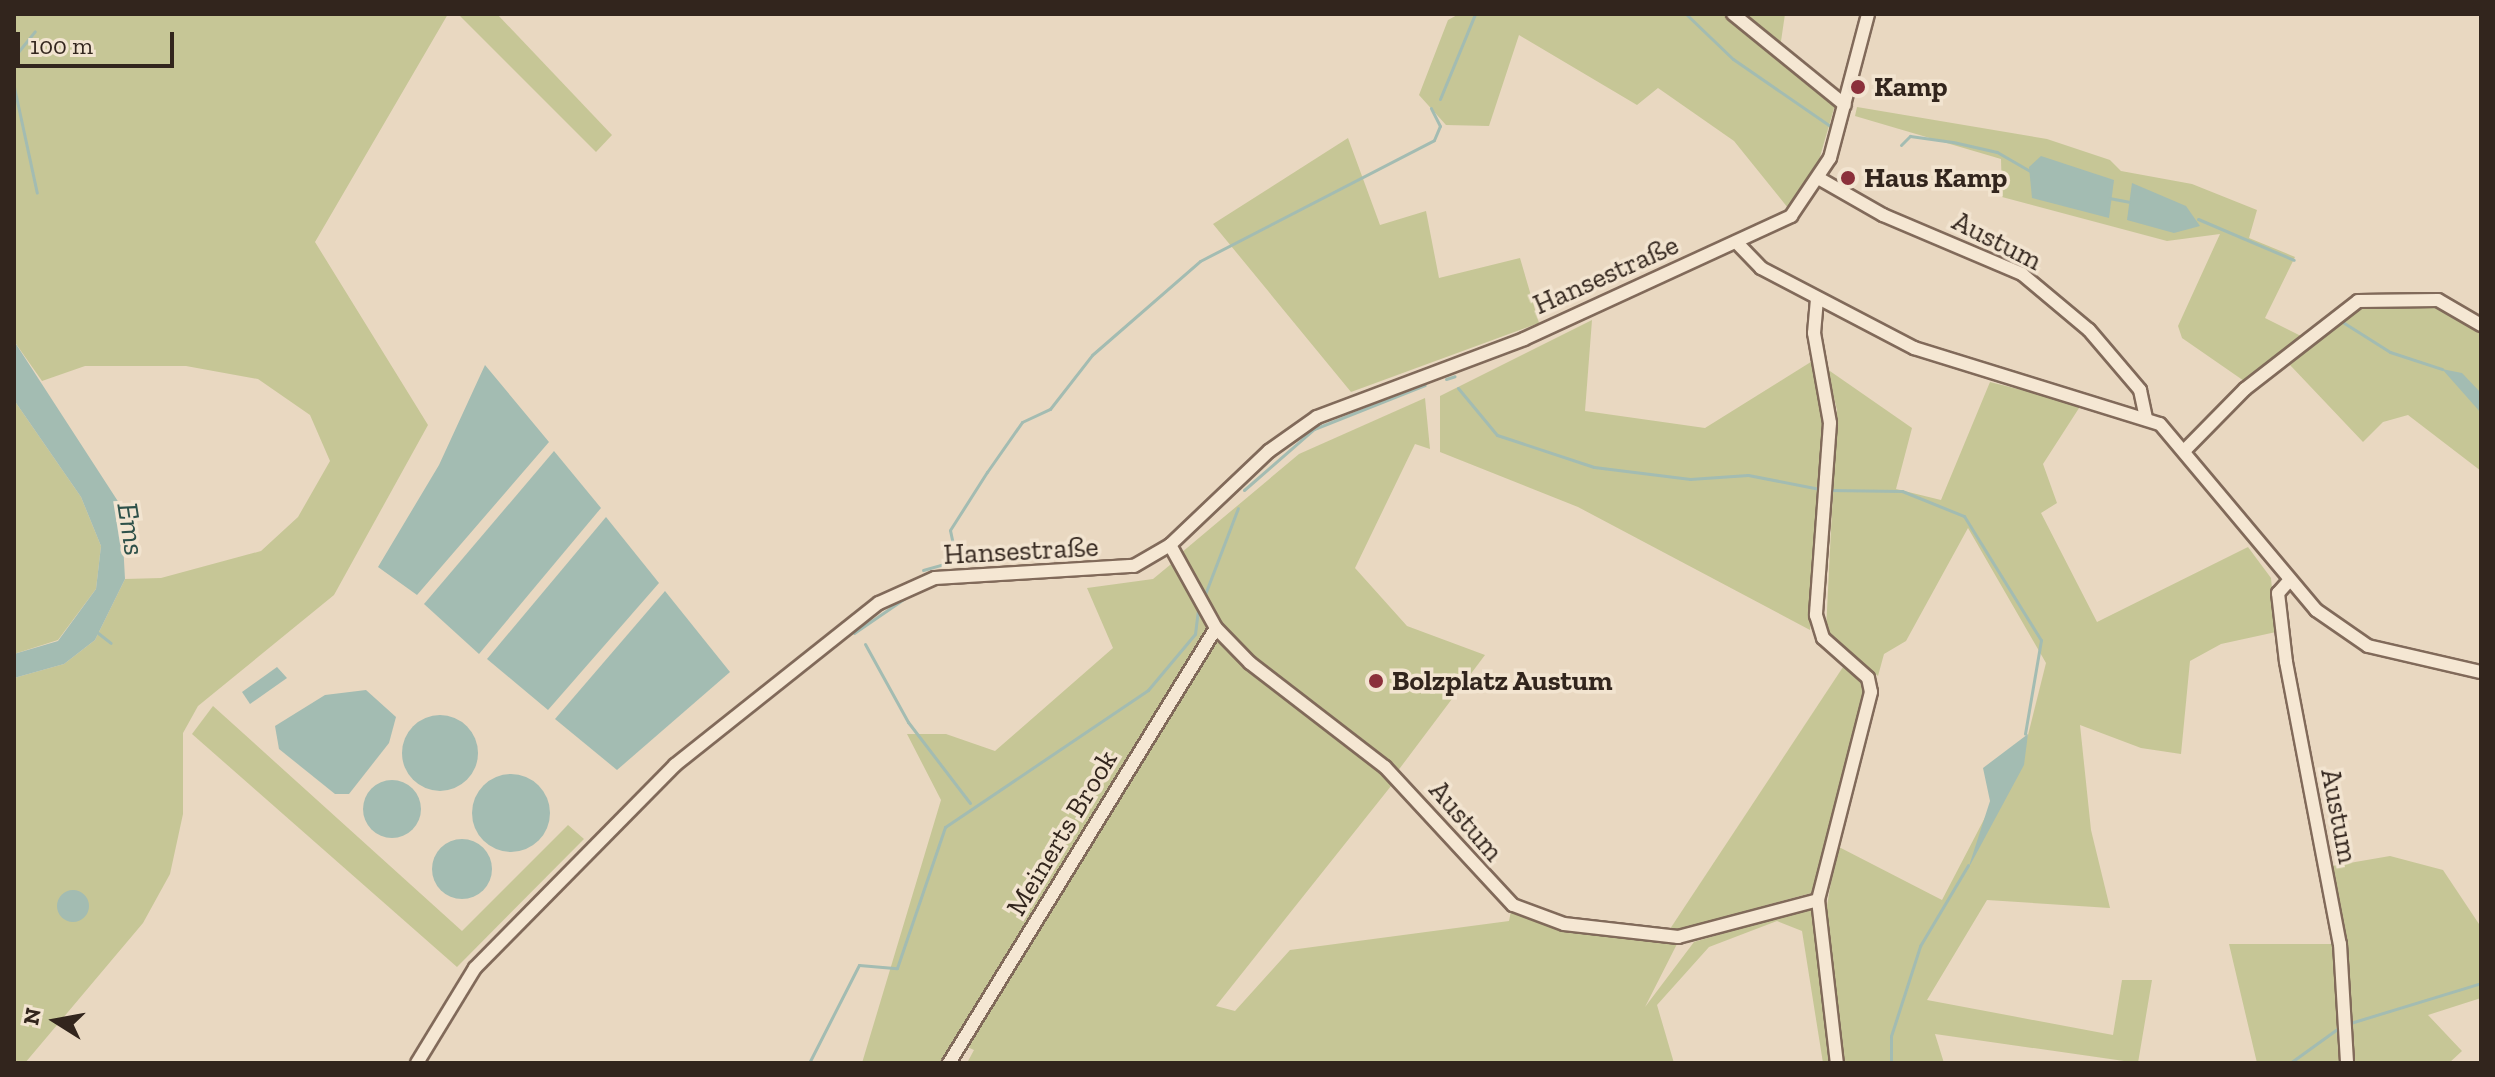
<!DOCTYPE html>
<meta charset="utf-8">
<style>
body{margin:0}
#map{position:relative;width:2495px;height:1077px;overflow:hidden;background:#e9d8c1;font-family:"Zilla Slab",serif}
div>[style]{position:absolute}
.green>*{inset:0;background:#c6c696}
.water>*{inset:0;background:#a3bcb2}
.round{border-radius:50%}
.stream>*{height:3px;margin:-1.5px;padding:0 1.5px;transform-origin:1.5px;border-radius:1.5px;background:#a3bcb2}
.roads{filter:drop-shadow(2px 0 #816a5a) drop-shadow(-2px 0 #816a5a) drop-shadow(0 2px #816a5a) drop-shadow(0 -2px #816a5a)}
.minor>*{height:12px;margin:-6px;padding:0 6px;transform-origin:6px;border-radius:6px;background:#f5e7d3}
.dots>*{width:22px;height:22px;translate:-50% -50%;box-sizing:border-box;border:4px solid #f2e4d0;border-radius:50%}
span{translate:-50% -50%;white-space:nowrap;text-align:center;line-height:1.15;-webkit-text-stroke:7px #f2e4d0;paint-order:stroke}
.poi-label{font-size:28px;color:#32251d;font-weight:700}
.left{translate:0 -50%;text-align:left}
.street-label{font-size:28px;color:#32251d}
.water-label{font-size:30px;color:#2e514a;font-style:italic}
.frame{position:absolute;inset:0;border:16px solid #32251d;pointer-events:none}
.north{position:absolute;left:16px;top:981px;width:80px;height:80px;-webkit-text-stroke:6px #f2e4d0;paint-order:stroke;rotate:281deg;font-size:22px;font-weight:700;line-height:32px;text-align:center;color:#32251d}
.north::after{content:'';display:block;margin:auto;width:28px;height:36px;background:#32251d;clip-path:polygon(50% 0,100% 100%,50% 72%,0 100%)}
.scale{position:absolute;left:16px;top:32px;width:158px;height:36px;box-sizing:border-box;border:4px solid #32251d;border-top:0;padding-left:10px;font-size:24px;line-height:28px;white-space:nowrap;color:#32251d;-webkit-text-stroke:6px #f2e4d0;paint-order:stroke}
</style>
<div id="map">
<div class="green">
<div style="clip-path:polygon(14px 14px,448px 14px,315px 242px,428px 425px,334px 595px,198px 706px,183px 733px,183px 814px,170px 874px,143px 923px,25px 1063px,14px 1063px,14px 678px,64px 664px,95px 640px,125px 579px,161px 578px,261px 551px,298px 517px,330px 461px,310px 415px,258px 379px,186px 366px,85px 366px,42px 381px,14px 341px)"></div>
<div style="clip-path:polygon(458px 14px,497px 14px,612px 135px,596px 152px)"></div>
<div style="clip-path:polygon(1459px 14px,1728px 14px,1835px 105px,1817px 167px,1788px 208px,1734px 141px,1658px 88px,1637px 105px,1519px 35px,1489px 126px,1446px 125px,1419px 95px,1448px 20px)"></div>
<div style="clip-path:polygon(1740px 14px,1785px 14px,1780px 48px)"></div>
<div style="clip-path:polygon(1857px 107px,2047px 139px,2110px 160px,2121px 171px,2192px 184px,2257px 210px,2249px 238px,2295px 257px,2265px 318px,2307px 339px,2247px 383px,2182px 338px,2178px 326px,2220px 234px,2167px 241px,2002px 197px,2001px 159px,1855px 116px)"></div>
<div style="clip-path:polygon(1348px 138px,1380px 225px,1426px 211px,1439px 278px,1520px 258px,1539px 323px,1351px 392px,1213px 224px)"></div>
<div style="clip-path:polygon(2436px 304px,2481px 329px,2481px 471px,2408px 415px,2383px 422px,2363px 442px,2290px 365px,2361px 305px)"></div>
<div style="clip-path:polygon(1592px 320px,1585px 411px,1705px 428px,1814px 360px,1827px 411px,1810px 630px,1578px 507px,1440px 452px,1440px 396px)"></div>
<div style="clip-path:polygon(1827px 369px,1912px 428px,1896px 489px,1941px 500px,1990px 382px,2081px 405px,2043px 464px,2057px 503px,2041px 513px,2097px 622px,2248px 547px,2271px 578px,2276px 632px,2221px 644px,2190px 661px,2181px 754px,2141px 748px,2080px 725px,2091px 830px,2110px 908px,1987px 900px,1927px 1000px,2113px 1035px,2122px 980px,2152px 980px,2138px 1063px,1935px 1034px,1944px 1063px,1842px 1063px,1826px 912px,1837px 846px,1942px 900px,2028px 735px,2046px 663px,1968px 528px,1906px 641px,1884px 654px,1878px 676px,1826px 630px,1837px 410px)"></div>
<div style="clip-path:polygon(1425px 398px,1430px 449px,1415px 444px,1355px 568px,1407px 626px,1485px 655px,1397px 772px,1251px 662px,1219px 626px,1181px 553px,1299px 454px)"></div>
<div style="clip-path:polygon(14px 400px,81px 497px,101px 546px,96px 589px,58px 640px,14px 654px)"></div>
<div style="clip-path:polygon(1176px 560px,1212px 629px,1395px 781px,1216px 1006px,1235px 1011px,1290px 950px,1509px 921px,1511px 911px,1576px 932px,1678px 942px,1645px 1007px,1694px 942px,1809px 908px,1815px 912px,1832px 1063px,1823px 1063px,1802px 931px,1777px 921px,1709px 947px,1657px 1005px,1674px 1063px,967px 1063px,974px 1050px,954px 1041px,941px 1063px,862px 1063px,941px 800px,907px 734px,946px 734px,995px 751px,1113px 648px,1087px 588px,1153px 579px)"></div>
<div style="clip-path:polygon(1845px 664px,1868px 692px,1815px 892px,1668px 932px)"></div>
<div style="clip-path:polygon(213px 706px,462px 931px,568px 825px,584px 839px,457px 967px,192px 734px)"></div>
<div style="clip-path:polygon(2390px 856px,2443px 870px,2481px 927px,2481px 998px,2428px 1015px,2462px 1051px,2449px 1063px,2257px 1063px,2229px 944px,2339px 944px,2332px 866px)"></div>
</div>
<div class="water">
<div style="clip-path:polygon(2041px 156px,2114px 180px,2109px 218px,2032px 198px,2029px 167px)"></div>
<div style="clip-path:polygon(2132px 183px,2186px 206px,2200px 226px,2174px 233px,2127px 220px)"></div>
<div style="clip-path:polygon(14px 341px,121px 506px,125px 579px,95px 640px,64px 664px,14px 678px,14px 654px,58px 641px,96px 589px,101px 546px,81px 497px,14px 400px)"></div>
<div style="clip-path:polygon(485px 365px,549px 442px,417px 595px,378px 567px,439px 465px)"></div>
<div style="clip-path:polygon(2442px 369px,2462px 373px,2481px 393px,2481px 413px)"></div>
<div style="clip-path:polygon(554px 451px,601px 508px,479px 654px,424px 604px)"></div>
<div style="clip-path:polygon(606px 517px,659px 583px,548px 710px,487px 659px)"></div>
<div style="clip-path:polygon(665px 591px,730px 672px,617px 770px,555px 719px)"></div>
<div style="clip-path:polygon(277px 667px,287px 678px,250px 704px,242px 692px)"></div>
<div style="clip-path:polygon(366px 690px,396px 717px,389px 743px,349px 794px,335px 794px,279px 749px,275px 726px,325px 695px)"></div>
<div class="round" style="left:402px;top:715px;width:76px;height:76px"></div>
<div style="clip-path:polygon(2028px 734px,2024px 765px,1968px 869px,1990px 801px,1983px 768px)"></div>
<div class="round" style="left:472px;top:774px;width:78px;height:78px"></div>
<div class="round" style="left:363px;top:780px;width:58px;height:58px"></div>
<div class="round" style="left:432px;top:839px;width:60px;height:60px"></div>
<div class="round" style="left:57px;top:890px;width:32px;height:32px"></div>
</div>
<div class="stream">
<div style="left:1686px;top:14px;width:65px;rotate:43.8deg"></div>
<div style="left:1733px;top:59px;width:118px;rotate:34.6deg"></div>
<div style="left:14px;top:57px;width:33px;rotate:-51deg"></div>
<div style="left:14px;top:87px;width:108px;rotate:77.8deg"></div>
<div style="left:1440px;top:99px;width:92px;rotate:-67.6deg"></div>
<div style="left:1901px;top:145px;width:13px;rotate:-45deg"></div>
<div style="left:1910px;top:136px;width:43px;rotate:7.9deg"></div>
<div style="left:1953px;top:142px;width:45px;rotate:12.8deg"></div>
<div style="left:1997px;top:152px;width:38px;rotate:30deg"></div>
<div style="left:2109px;top:198px;width:20px;rotate:11deg"></div>
<div style="left:2198px;top:219px;width:104px;rotate:23.1deg"></div>
<div style="left:2341px;top:321px;width:58px;rotate:32.3deg"></div>
<div style="left:2390px;top:352px;width:55px;rotate:18.1deg"></div>
<div style="left:1446px;top:379px;width:9px;rotate:-18deg"></div>
<div style="left:1458px;top:388px;width:61px;rotate:50.3deg"></div>
<div style="left:1497px;top:435px;width:102px;rotate:18.3deg"></div>
<div style="left:1594px;top:467px;width:97px;rotate:7.1deg"></div>
<div style="left:1690px;top:479px;width:58px;rotate:-3.9deg"></div>
<div style="left:1748px;top:475px;width:73px;rotate:11deg"></div>
<div style="left:1244px;top:490px;width:93px;rotate:-41.1deg"></div>
<div style="left:1314px;top:429px;width:119px;rotate:-21.6deg"></div>
<div style="left:1828px;top:490px;width:74px;rotate:0.8deg"></div>
<div style="left:1902px;top:491px;width:67px;rotate:22deg"></div>
<div style="left:1964px;top:516px;width:146px;rotate:58.2deg"></div>
<div style="left:2041px;top:640px;width:95px;rotate:99.7deg"></div>
<div style="left:954px;top:549px;width:19px;rotate:-102deg"></div>
<div style="left:950px;top:530px;width:69px;rotate:-57.5deg"></div>
<div style="left:987px;top:472px;width:61px;rotate:-55deg"></div>
<div style="left:1022px;top:422px;width:31px;rotate:-25deg"></div>
<div style="left:1050px;top:409px;width:68px;rotate:-52.1deg"></div>
<div style="left:1092px;top:355px;width:143px;rotate:-41deg"></div>
<div style="left:1200px;top:261px;width:263px;rotate:-27.3deg"></div>
<div style="left:1434px;top:140px;width:15px;rotate:-67deg"></div>
<div style="left:1440px;top:126px;width:20px;rotate:-117deg"></div>
<div style="left:923px;top:570px;width:26px;rotate:-16deg"></div>
<div style="left:1204px;top:597px;width:95px;rotate:-69.1deg"></div>
<div style="left:98px;top:633px;width:16px;rotate:38deg"></div>
<div style="left:854px;top:633px;width:65px;rotate:-34.4deg"></div>
<div style="left:865px;top:644px;width:89px;rotate:61.1deg"></div>
<div style="left:908px;top:722px;width:102px;rotate:52.6deg"></div>
<div style="left:2347px;top:1024px;width:140px;rotate:-17deg"></div>
<div style="left:809px;top:1063px;width:110px;rotate:-63deg"></div>
<div style="left:859px;top:965px;width:38px;rotate:5deg"></div>
<div style="left:897px;top:968px;width:149px;rotate:-71.2deg"></div>
<div style="left:945px;top:827px;width:245px;rotate:-34deg"></div>
<div style="left:1148px;top:690px;width:73px;rotate:-50deg"></div>
<div style="left:1195px;top:634px;width:31px;rotate:-83deg"></div>
<div style="left:1891px;top:1063px;width:27px;rotate:-90deg"></div>
<div style="left:1891px;top:1036px;width:95px;rotate:-72.1deg"></div>
<div style="left:1920px;top:946px;width:94px;rotate:-59.3deg"></div>
<div style="left:2290px;top:1063px;width:62px;rotate:-35.8deg"></div>
</div>
<div class="roads">
<div class="minor">
<div style="left:1733px;top:14px;width:144px;rotate:39.1deg"></div>
<div style="left:1820px;top:179px;width:73px;rotate:29.7deg"></div>
<div style="left:1883px;top:215px;width:151px;rotate:23deg"></div>
<div style="left:2022px;top:274px;width:87px;rotate:39.9deg"></div>
<div style="left:2089px;top:330px;width:79px;rotate:49.6deg"></div>
<div style="left:2140px;top:390px;width:29px;rotate:78deg"></div>
<div style="left:1739px;top:245px;width:32px;rotate:46deg"></div>
<div style="left:1761px;top:268px;width:173px;rotate:27.6deg"></div>
<div style="left:1914px;top:348px;width:257px;rotate:17.2deg"></div>
<div style="left:2160px;top:424px;width:243px;rotate:50deg"></div>
<div style="left:2316px;top:610px;width:63px;rotate:34.7deg"></div>
<div style="left:2368px;top:646px;width:116px;rotate:13deg"></div>
<div style="left:1817px;top:299px;width:34px;rotate:95deg"></div>
<div style="left:1814px;top:333px;width:91px;rotate:79.9deg"></div>
<div style="left:1830px;top:423px;width:193px;rotate:94.2deg"></div>
<div style="left:1816px;top:615px;width:24px;rotate:73deg"></div>
<div style="left:1823px;top:638px;width:60px;rotate:41.6deg"></div>
<div style="left:1868px;top:678px;width:14px;rotate:78deg"></div>
<div style="left:1871px;top:692px;width:215px;rotate:104.3deg"></div>
<div style="left:1818px;top:900px;width:164px;rotate:83.4deg"></div>
<div style="left:2184px;top:451px;width:87px;rotate:-45.5deg"></div>
<div style="left:2245px;top:389px;width:143px;rotate:-37.9deg"></div>
<div style="left:2358px;top:301px;width:80px;rotate:-0.7deg"></div>
<div style="left:2438px;top:300px;width:50px;rotate:30.2deg"></div>
<div style="left:1170px;top:545px;width:95px;rotate:61deg"></div>
<div style="left:1216px;top:628px;width:49px;rotate:45.8deg"></div>
<div style="left:1250px;top:663px;width:170px;rotate:37.6deg"></div>
<div style="left:1385px;top:767px;width:188px;rotate:47.2deg"></div>
<div style="left:1513px;top:905px;width:54px;rotate:20.4deg"></div>
<div style="left:1564px;top:924px;width:115px;rotate:6.5deg"></div>
<div style="left:1678px;top:937px;width:145px;rotate:-14.8deg"></div>
<div style="left:2288px;top:582px;width:15px;rotate:132deg"></div>
<div style="left:2278px;top:593px;width:69px;rotate:83.4deg"></div>
<div style="left:2286px;top:662px;width:287px;rotate:79.2deg"></div>
<div style="left:2340px;top:944px;width:119px;rotate:86.6deg"></div>
<div style="left:417px;top:1063px;width:111px;rotate:-58.6deg"></div>
<div style="left:475px;top:968px;width:285px;rotate:-45.4deg"></div>
<div style="left:675px;top:765px;width:260px;rotate:-38.5deg"></div>
<div style="left:879px;top:603px;width:61px;rotate:-24.1deg"></div>
<div style="left:935px;top:578px;width:199px;rotate:-3.5deg"></div>
<div style="left:1134px;top:566px;width:42px;rotate:-30.3deg"></div>
<div style="left:1170px;top:545px;width:137px;rotate:-43.5deg"></div>
<div style="left:1269px;top:451px;width:59px;rotate:-35.3deg"></div>
<div style="left:1317px;top:417px;width:221px;rotate:-20.6deg"></div>
<div style="left:1524px;top:339px;width:294px;rotate:-24.7deg"></div>
<div style="left:1791px;top:216px;width:70px;rotate:-56.1deg"></div>
<div style="left:1830px;top:158px;width:149px;rotate:-75.2deg"></div>
<div style="left:949px;top:1063px;width:510px;rotate:-58.46deg"></div>
</div>
</div>
<div class="dots">
<div style="left:1858px;top:87px;background:#8b303b"></div>
<div style="left:1848px;top:178px;background:#8b303b"></div>
<div style="left:1376px;top:681px;background:#8b303b"></div>
</div>
<div class="poi-label">
<span class="left" style="left:1874px;top:87px">Kamp</span>
<span class="left" style="left:1864px;top:178px">Haus Kamp</span>
<span class="left" style="left:1392px;top:681px">Bolzplatz Austum</span>
</div>
<div class="street-label">
<span style="left:1997px;top:241px;rotate:27deg">Austum</span>
<span style="left:1606px;top:275px;rotate:-24deg">Hansestraße</span>
<span style="left:1021px;top:551px;rotate:-3deg">Hansestraße</span>
<span style="left:2339px;top:816px;rotate:79deg">Austum</span>
<span style="left:1466px;top:821px;rotate:49deg">Austum</span>
<span style="left:1062px;top:833px;rotate:-59deg">Meinerts Brook</span>
</div>
<div class="water-label">
<span style="left:131px;top:529px;rotate:81deg">Ems</span>
</div>
<div class="frame"></div>
<div class="north">N</div>
<div class="scale">100 m</div>
</div>
